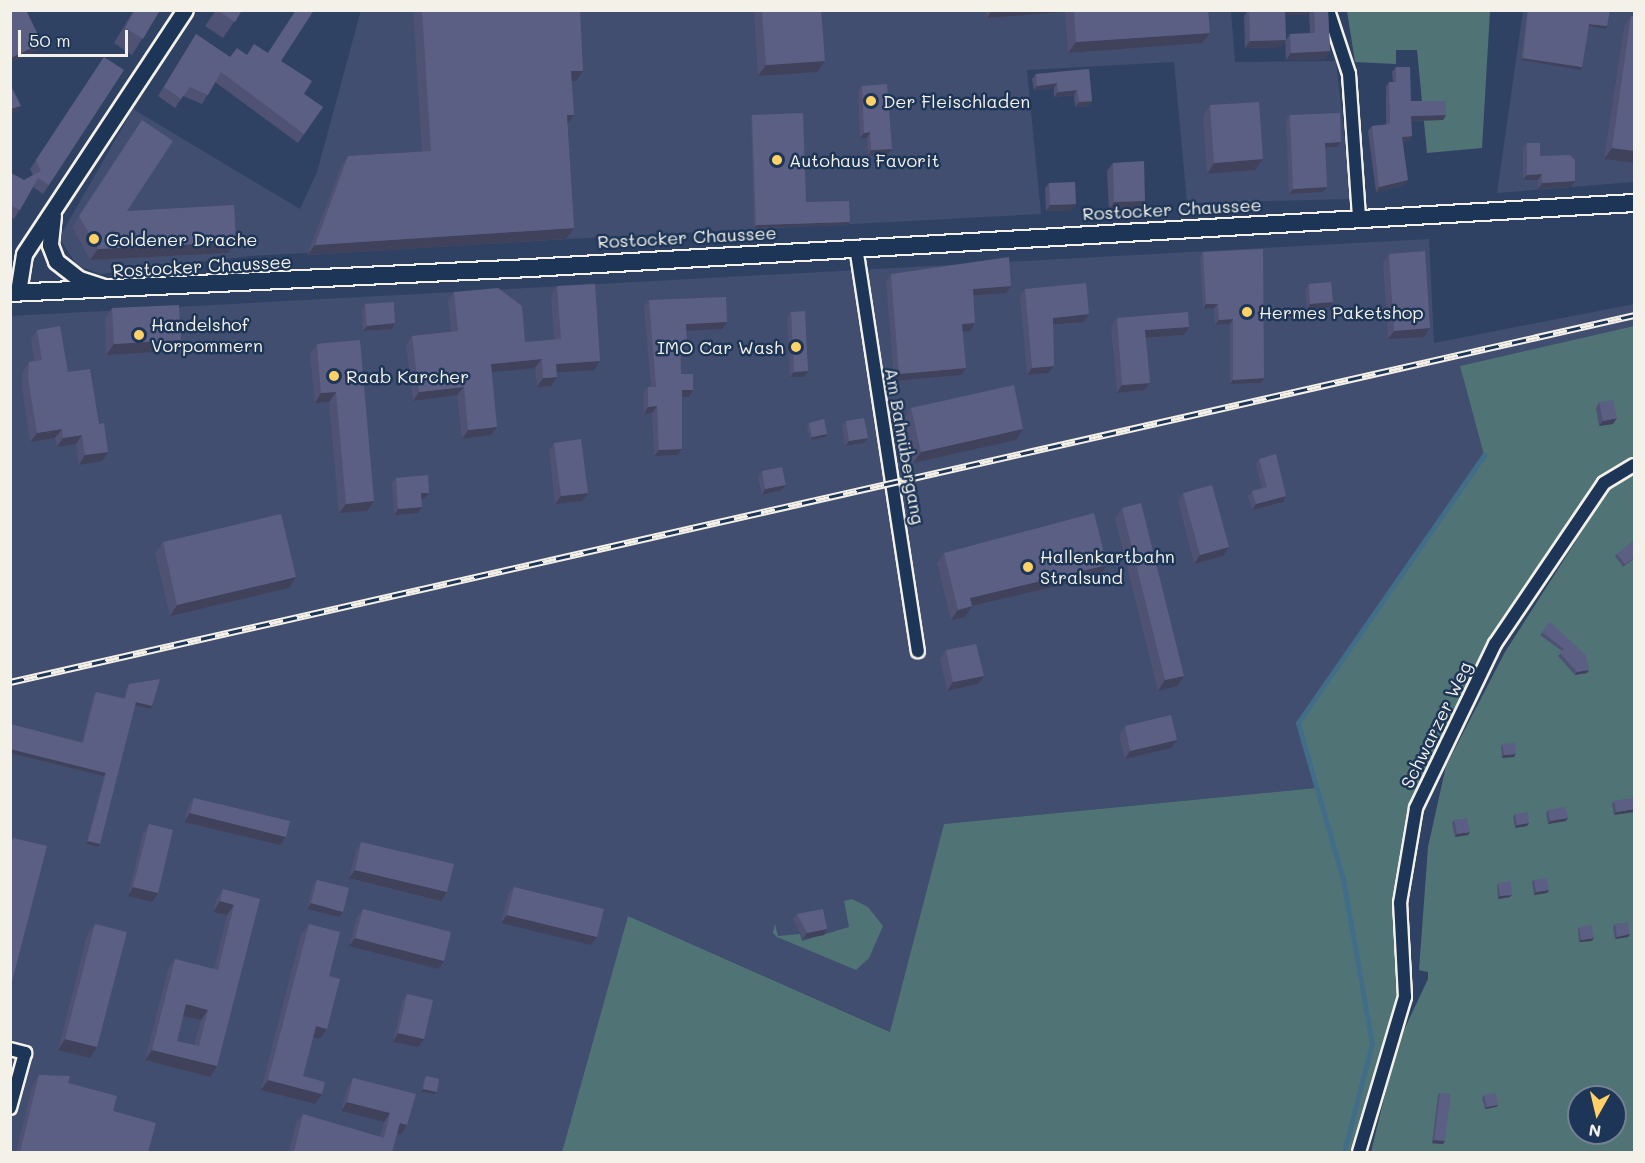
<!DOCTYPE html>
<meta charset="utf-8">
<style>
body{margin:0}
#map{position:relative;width:1645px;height:1163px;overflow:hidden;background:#304264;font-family:Mali,sans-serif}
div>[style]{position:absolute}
.built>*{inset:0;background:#414e70}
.green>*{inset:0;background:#507476}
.stream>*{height:4.5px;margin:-2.25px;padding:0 2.25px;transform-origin:2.25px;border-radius:2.25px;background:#426d88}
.roads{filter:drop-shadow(2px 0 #f4f1e8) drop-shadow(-2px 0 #f4f1e8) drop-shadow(0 2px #f4f1e8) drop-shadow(0 -2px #f4f1e8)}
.minor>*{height:12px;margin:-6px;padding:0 6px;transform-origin:6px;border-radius:6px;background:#1d3557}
.tertiary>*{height:15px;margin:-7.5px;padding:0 7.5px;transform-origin:7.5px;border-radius:7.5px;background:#1d3557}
.secondary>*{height:16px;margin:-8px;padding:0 8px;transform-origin:8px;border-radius:8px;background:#1d3557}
.rail>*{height:7px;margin-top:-3.5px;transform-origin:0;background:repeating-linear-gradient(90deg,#1d3557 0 14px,#f4f1e8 0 28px);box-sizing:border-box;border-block:2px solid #f4f1e8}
.wall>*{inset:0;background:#4f5272}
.shaded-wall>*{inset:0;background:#40425c}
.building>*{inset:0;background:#5c5f84}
.dots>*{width:16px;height:16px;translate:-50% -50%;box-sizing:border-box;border:3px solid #1d3557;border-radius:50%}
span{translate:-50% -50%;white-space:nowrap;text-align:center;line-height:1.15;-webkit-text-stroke:5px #1d3557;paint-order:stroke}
.poi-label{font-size:18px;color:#f4f1e8}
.left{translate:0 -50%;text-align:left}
.right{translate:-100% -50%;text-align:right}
.street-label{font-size:18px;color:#f4f1e8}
.frame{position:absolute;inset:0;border:12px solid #f4f1e8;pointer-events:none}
.north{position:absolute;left:1567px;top:1085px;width:60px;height:60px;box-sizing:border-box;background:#1d3557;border:2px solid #738091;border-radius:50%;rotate:188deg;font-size:16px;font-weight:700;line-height:24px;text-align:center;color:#f4f1e8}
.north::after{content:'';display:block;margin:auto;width:21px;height:27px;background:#ffd166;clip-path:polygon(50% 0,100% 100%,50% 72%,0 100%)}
.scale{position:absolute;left:18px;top:30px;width:110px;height:27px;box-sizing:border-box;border:3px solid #f4f1e8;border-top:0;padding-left:8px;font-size:18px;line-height:21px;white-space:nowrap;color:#f4f1e8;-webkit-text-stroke:4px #1d3557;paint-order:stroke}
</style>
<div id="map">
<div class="built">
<div style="clip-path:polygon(361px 10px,1231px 11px,1235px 62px,1336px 61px,1351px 199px,1187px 203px,1174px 62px,1027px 70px,1041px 214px,250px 256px,100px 274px,77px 265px,59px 238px,133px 109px,300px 209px,317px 172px)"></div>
<div style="clip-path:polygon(1523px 11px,1634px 11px,1634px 182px,1497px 193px)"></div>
<div style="clip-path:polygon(1429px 239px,1434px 343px,1634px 304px,1634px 326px,1460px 366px,1484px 455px,1298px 722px,1317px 788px,944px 824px,891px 1032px,628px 916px,562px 1152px,11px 1152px,11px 316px)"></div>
</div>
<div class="green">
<div style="clip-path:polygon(1347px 11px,1490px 11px,1482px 148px,1427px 153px,1417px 50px,1396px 50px,1396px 64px,1355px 62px)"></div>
<div style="clip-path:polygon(evenodd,1634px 326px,1634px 1152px,1371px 1152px,1397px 1045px,1428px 979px,1428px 972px,1419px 970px,1428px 847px,1446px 766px,1505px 652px,1590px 519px,1575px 514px,1495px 644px,1428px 777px,1400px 903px,1405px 997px,1359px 1152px,562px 1152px,628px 916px,890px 1032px,944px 824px,1316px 788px,1298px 723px,1484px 455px,1460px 366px,1634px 326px,1579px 1097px,1615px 1097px,1615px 1133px,1579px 1133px,1579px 1097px)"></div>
<div style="clip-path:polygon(852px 899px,868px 907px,883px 926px,869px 958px,856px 970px,777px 937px,773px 933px,775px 924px,778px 936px,800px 934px,802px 941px,849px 927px,844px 901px)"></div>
</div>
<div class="stream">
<div style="left:1344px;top:1152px;width:112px;rotate:-75.5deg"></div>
<div style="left:1372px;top:1044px;width:167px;rotate:-100deg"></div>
<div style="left:1343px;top:880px;width:163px;rotate:-106deg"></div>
<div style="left:1298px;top:723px;width:326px;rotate:-55.2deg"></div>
</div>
<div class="roads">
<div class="minor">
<div style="left:1328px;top:10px;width:67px;rotate:71.8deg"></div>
<div style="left:1349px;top:74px;width:144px;rotate:86deg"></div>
<div style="left:856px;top:247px;width:409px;rotate:81.3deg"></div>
<div style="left:10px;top:1049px;width:16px;rotate:15deg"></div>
<div style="left:25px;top:1053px;width:57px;rotate:105.3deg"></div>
<div style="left:1359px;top:1152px;width:162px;rotate:-73.5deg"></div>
<div style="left:1405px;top:997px;width:94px;rotate:-93deg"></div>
<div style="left:1400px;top:903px;width:96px;rotate:-80.4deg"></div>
<div style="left:1416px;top:808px;width:182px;rotate:-64.3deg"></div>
<div style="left:1495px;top:644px;width:194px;rotate:-55.9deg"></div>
<div style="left:1604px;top:483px;width:35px;rotate:-31deg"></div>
</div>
<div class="tertiary">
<div style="left:53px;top:215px;width:30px;rotate:96deg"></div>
<div style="left:50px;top:245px;width:17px;rotate:69deg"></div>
<div style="left:56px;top:261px;width:29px;rotate:38deg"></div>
<div style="left:79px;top:279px;width:25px;rotate:18deg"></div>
<div style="left:18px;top:292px;width:38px;rotate:-81deg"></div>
<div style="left:24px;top:254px;width:292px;rotate:-56.6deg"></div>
</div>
<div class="secondary">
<div style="left:10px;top:293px;width:521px;rotate:-2.75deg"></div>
<div style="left:530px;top:268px;width:1106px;rotate:-3.37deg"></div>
</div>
</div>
<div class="rail">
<div style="left:10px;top:682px;width:1665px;rotate:-12.73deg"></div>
</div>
<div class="wall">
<div style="clip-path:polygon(134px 10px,160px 10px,132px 55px,114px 43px)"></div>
<div style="clip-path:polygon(216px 10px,242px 10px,223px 38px,205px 26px)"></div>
<div style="clip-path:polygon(413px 10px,580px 10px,576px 81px,572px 82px,567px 124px,574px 228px,566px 239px,307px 255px,341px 167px,348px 156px,422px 152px)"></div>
<div style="clip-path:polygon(754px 10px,821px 10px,817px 72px,758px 76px)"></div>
<div style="clip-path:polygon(986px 10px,1208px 10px,1210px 33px,1202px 43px,1068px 53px,1065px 12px,987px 18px)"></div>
<div style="clip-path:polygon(evenodd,1248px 10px,1328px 10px,1330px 51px,1325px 59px,1286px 60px,1285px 41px,1281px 47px,1245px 48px,1244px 16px,1248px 10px,1309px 14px,1310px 33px,1290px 34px,1286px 40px,1285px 15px,1309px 14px)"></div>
<div style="clip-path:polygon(1527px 10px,1610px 10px,1607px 26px,1605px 29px,1589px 27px,1582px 67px,1580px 70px,1521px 60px)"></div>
<div style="clip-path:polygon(1631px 16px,1635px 17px,1635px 163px,1604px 159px,1624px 27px)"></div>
<div style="clip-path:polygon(196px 34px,230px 57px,246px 55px,281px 61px,304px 94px,323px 107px,298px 143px,215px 82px,202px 104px,183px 96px,175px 108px,158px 96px)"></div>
<div style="clip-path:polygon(104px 57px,49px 185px,43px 194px,33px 187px,14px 219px,10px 217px,10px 173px,24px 180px,33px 175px,30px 169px)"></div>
<div style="clip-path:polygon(1396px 67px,1411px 101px,1446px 115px,1443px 120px,1411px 121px,1412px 136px,1409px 141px,1403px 141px,1405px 185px,1376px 192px,1368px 131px,1372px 126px,1386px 125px,1386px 87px,1389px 82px,1393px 82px,1392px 72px)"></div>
<div style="clip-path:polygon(1089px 69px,1092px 101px,1089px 106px,1075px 107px,1074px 95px,1054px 97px,1054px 88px,1034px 90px,1032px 79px,1036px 74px)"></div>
<div style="clip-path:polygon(862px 86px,888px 154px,868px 156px,867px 138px,860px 138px,858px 91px)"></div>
<div style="clip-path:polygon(1210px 105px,1263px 159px,1255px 170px,1207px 174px,1203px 116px)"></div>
<div style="clip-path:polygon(752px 115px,806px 202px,850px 222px,848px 225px,754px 228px,751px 117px)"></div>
<div style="clip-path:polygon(1290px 115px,1341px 142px,1337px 147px,1325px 148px,1327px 187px,1323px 192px,1289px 194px,1286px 120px)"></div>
<div style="clip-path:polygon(142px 120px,127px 211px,236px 242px,228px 253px,90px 260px,72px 227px)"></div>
<div style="clip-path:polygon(1527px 143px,1571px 187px,1538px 189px,1538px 180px,1523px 180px,1523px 148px)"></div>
<div style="clip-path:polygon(1113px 163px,1139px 209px,1109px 211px,1107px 171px)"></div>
<div style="clip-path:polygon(1049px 183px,1076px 204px,1072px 210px,1046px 211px,1045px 188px)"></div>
<div style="clip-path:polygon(1203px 252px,1264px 378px,1261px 383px,1230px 384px,1230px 324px,1215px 325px,1214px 308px,1203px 309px,1200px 257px)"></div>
<div style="clip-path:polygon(1389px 254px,1424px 337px,1388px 339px,1383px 262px)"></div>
<div style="clip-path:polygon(891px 274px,1011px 286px,1006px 293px,973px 296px,970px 331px,963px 331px,961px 375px,894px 381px,886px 281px)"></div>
<div style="clip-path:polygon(1309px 284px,1329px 308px,1307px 309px,1305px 290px)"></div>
<div style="clip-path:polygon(557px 286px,594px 370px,557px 372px,551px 386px,537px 387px,535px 368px,492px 372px,491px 435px,462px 439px,457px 395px,413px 401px,406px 345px,412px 336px,451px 332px,448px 301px,454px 292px,525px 342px,554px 340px,551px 295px)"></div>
<div style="clip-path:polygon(1025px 289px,1089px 314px,1084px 322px,1053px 325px,1054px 366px,1048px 373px,1027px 375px,1020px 296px)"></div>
<div style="clip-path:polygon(649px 300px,722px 329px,686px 330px,682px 349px,680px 349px,681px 374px,693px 390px,689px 397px,682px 397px,682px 449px,677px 455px,654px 456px,652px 413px,644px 414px,643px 394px,648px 387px,651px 387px,644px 307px)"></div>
<div style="clip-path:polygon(365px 304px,392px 329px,363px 331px,362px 310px)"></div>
<div style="clip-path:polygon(112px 308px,181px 340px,173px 351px,106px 355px,105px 319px)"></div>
<div style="clip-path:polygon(791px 312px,804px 377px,790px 377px,787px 318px)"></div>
<div style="clip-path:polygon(1117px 318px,1184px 335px,1146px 338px,1150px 383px,1144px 390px,1117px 393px,1111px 326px)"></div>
<div style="clip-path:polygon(37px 330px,68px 372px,102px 461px,79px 465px,76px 444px,57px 447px,55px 438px,30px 442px,22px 387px,23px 371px,29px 362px,34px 361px,31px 339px)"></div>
<div style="clip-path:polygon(360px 340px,367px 511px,339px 513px,329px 402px,315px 403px,310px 354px,317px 344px)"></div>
<div style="clip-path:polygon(1599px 402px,1613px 424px,1599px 426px,1596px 408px)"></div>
<div style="clip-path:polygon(911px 408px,1016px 440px,913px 463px,904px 419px)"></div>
<div style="clip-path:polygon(846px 421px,864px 443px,845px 446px,842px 427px)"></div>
<div style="clip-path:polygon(809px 423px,827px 434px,825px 437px,810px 440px,807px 425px)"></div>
<div style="clip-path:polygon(554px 443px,588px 493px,582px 501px,555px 504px,549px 451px)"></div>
<div style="clip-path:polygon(1259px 459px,1286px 496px,1283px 502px,1252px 510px,1248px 496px,1252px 491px,1262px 489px,1256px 464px)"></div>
<div style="clip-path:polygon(762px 471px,782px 490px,762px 495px,758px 477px)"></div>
<div style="clip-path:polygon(396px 478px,425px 498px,421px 498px,418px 513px,394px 515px,392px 483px)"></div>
<div style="clip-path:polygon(1183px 493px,1223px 556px,1194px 564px,1178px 501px)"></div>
<div style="clip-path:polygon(1122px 508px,1184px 676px,1177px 686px,1158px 691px,1115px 518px)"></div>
<div style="clip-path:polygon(1635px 540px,1635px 558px,1623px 567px,1615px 556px,1617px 554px)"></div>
<div style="clip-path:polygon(163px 542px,296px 577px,289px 588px,170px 616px,155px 553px)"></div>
<div style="clip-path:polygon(944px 553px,1100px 576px,972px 606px,965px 617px,951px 620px,937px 563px)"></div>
<div style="clip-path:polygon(1550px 622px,1587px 673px,1575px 675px,1558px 656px,1562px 651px,1540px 635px)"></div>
<div style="clip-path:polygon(946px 650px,978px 684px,947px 691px,940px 659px)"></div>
<div style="clip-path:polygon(129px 684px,151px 709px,135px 705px,98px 847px,86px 844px,104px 776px,10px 753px,10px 724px,82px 742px,94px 694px,96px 692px,124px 698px,127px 687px)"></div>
<div style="clip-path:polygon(1125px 726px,1171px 748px,1125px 759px,1119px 735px)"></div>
<div style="clip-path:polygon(1502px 744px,1514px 757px,1502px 758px,1501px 747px)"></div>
<div style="clip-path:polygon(194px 798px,286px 837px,280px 845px,184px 822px,188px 806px)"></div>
<div style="clip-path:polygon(1635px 798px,1614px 815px,1612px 804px,1614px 801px)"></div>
<div style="clip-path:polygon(1548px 810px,1566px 821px,1548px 824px,1546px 813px)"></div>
<div style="clip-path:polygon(1515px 814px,1529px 823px,1527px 826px,1515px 828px,1513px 817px)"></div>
<div style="clip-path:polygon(1454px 820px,1468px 835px,1455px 837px,1452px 823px)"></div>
<div style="clip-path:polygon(149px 824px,152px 902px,128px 896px,143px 833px)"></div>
<div style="clip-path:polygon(361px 842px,447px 892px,441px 901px,349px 878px,356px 850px)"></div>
<div style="clip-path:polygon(317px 880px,343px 912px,339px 917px,307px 909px,313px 885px)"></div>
<div style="clip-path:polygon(1534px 880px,1549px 890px,1547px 893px,1534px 895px,1532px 882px)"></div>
<div style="clip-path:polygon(1498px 883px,1510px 897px,1498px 899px,1497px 886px)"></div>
<div style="clip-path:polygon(514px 887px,597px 937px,591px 945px,501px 923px,508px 895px)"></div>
<div style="clip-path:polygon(evenodd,223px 889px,260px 899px,217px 1066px,210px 1077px,145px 1060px,168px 969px,175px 959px,214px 969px,227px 915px,213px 912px,216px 900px,223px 889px,184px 1016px,201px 1020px,194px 1045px,177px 1041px,184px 1016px)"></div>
<div style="clip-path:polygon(363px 909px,444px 961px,438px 969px,349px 946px,357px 917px)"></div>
<div style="clip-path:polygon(797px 914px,827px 929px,824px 935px,803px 939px,793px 919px)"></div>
<div style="clip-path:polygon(95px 924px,90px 1058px,58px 1050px,87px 935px)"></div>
<div style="clip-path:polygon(309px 924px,329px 976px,327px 1029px,320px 1039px,313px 1037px,303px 1076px,322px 1094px,315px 1104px,261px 1090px,301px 934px)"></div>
<div style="clip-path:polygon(1615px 924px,1630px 934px,1628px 937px,1615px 939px,1613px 927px)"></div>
<div style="clip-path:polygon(1579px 927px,1592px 941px,1579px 942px,1578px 930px)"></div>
<div style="clip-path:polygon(407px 994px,418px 1047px,393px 1042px,402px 1002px)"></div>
<div style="clip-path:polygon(39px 1075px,68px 1083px,113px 1111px,148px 1152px,16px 1152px,33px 1084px)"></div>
<div style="clip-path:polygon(426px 1076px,437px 1092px,435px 1094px,421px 1092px,424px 1079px)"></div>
<div style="clip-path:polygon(353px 1078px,416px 1094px,401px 1135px,397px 1134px,392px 1152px,289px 1152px,296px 1123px,303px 1114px,380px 1137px,384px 1122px,341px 1111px,347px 1088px)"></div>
<div style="clip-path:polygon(1440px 1093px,1445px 1141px,1443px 1144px,1432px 1143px,1438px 1095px)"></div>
<div style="clip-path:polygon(1484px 1095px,1498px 1105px,1496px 1107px,1485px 1109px,1482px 1098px)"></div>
</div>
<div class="shaded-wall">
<div style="clip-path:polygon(992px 10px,1067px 10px,1065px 12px,987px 18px)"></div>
<div style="clip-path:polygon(1284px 10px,1312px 10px,1309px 14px,1280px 16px)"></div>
<div style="clip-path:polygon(1589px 24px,1607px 26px,1605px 29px,1587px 26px)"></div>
<div style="clip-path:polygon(1210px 33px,1202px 43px,1068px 53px,1076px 42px)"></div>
<div style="clip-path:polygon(1286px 40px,1281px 47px,1245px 48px,1250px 41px)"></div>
<div style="clip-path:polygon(42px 43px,37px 51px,10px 63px,11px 58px)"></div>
<div style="clip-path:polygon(1330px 51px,1325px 59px,1286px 60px,1291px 53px)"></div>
<div style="clip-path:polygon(1523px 58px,1582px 67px,1580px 70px,1521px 60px)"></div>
<div style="clip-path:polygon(825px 61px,817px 72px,758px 76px,766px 65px)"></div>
<div style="clip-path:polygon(571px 71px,583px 71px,576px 81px,564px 82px)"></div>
<div style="clip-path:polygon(1057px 83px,1054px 88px,1034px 90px,1037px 86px)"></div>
<div style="clip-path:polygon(1077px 90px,1074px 95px,1054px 97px,1058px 92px)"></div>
<div style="clip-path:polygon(1092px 101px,1089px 106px,1075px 107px,1079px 102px)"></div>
<div style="clip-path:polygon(21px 106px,17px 112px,10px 114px,10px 109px)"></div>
<div style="clip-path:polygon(567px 115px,574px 115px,566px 126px)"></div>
<div style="clip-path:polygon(1446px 115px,1443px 120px,1407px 121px,1411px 116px)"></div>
<div style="clip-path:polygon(870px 132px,867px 138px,860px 138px,864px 133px)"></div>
<div style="clip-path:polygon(1412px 136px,1409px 141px,1399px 142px,1402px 137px)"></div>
<div style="clip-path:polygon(1341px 142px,1337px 147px,1321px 148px,1325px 143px)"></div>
<div style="clip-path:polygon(1612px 148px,1635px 151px,1635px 163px,1604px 159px)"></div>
<div style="clip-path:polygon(892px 149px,888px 154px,868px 156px,871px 150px)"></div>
<div style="clip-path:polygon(1263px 159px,1255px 170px,1207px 174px,1214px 163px)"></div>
<div style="clip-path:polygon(1542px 174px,1538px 180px,1523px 180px,1527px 175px)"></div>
<div style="clip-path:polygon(1408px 180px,1405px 185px,1376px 192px,1379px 187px)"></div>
<div style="clip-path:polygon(1575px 181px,1571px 187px,1538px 189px,1542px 183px)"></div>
<div style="clip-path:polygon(1327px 187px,1323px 192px,1289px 194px,1293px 189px)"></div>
<div style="clip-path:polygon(1145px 201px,1139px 209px,1109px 211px,1114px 202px)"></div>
<div style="clip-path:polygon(1076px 204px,1072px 210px,1046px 211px,1050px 205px)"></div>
<div style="clip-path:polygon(850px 222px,848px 225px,754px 228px,756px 225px)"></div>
<div style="clip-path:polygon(574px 228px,566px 239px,307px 255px,315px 245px)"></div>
<div style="clip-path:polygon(236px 242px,228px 253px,90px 260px,98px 249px)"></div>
<div style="clip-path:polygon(1011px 286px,1006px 293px,968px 296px,973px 289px)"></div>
<div style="clip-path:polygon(1333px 302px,1329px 308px,1307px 309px,1310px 304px)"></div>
<div style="clip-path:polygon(1206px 304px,1218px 304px,1214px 308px,1203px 309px)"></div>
<div style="clip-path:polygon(1089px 314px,1084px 322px,1048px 325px,1053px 318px)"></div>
<div style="clip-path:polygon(1233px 319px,1230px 324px,1215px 325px,1219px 320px)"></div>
<div style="clip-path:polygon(727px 322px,722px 329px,681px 331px,686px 324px)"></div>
<div style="clip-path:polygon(395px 323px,392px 329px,363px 331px,367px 326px)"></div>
<div style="clip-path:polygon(975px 323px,970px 331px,957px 332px,962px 324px)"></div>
<div style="clip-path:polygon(1189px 327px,1184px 335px,1140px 338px,1145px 330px)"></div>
<div style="clip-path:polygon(1430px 328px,1424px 337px,1388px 339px,1394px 331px)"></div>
<div style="clip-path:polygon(181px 340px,173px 351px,106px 355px,114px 344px)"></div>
<div style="clip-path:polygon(680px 342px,687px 342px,682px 349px,675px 349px)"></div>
<div style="clip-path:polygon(542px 359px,535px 368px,485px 373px,491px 364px)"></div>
<div style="clip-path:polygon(600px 361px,594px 370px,550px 373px,556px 364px)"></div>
<div style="clip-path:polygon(1054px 366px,1048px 373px,1027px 375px,1032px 368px)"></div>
<div style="clip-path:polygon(966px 368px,961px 375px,894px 381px,899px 374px)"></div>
<div style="clip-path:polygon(808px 371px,804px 377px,790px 377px,794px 372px)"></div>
<div style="clip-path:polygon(557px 377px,551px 386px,537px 387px,543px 378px)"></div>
<div style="clip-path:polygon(1264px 378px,1261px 383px,1230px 384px,1233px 380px)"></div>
<div style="clip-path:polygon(1150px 383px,1144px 390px,1117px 393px,1122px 385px)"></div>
<div style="clip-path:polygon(464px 387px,457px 395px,413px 401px,419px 392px)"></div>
<div style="clip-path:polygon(682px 390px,693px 390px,689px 397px,677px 397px)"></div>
<div style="clip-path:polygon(336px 392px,329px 402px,315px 403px,321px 393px)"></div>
<div style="clip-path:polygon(657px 406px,652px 413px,644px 414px,648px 407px)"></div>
<div style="clip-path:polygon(1617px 418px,1613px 424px,1599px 426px,1603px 421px)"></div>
<div style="clip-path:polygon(497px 427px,491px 435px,462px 439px,468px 430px)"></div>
<div style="clip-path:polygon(62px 429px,55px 438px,30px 442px,37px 433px)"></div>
<div style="clip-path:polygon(1023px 429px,1016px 440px,913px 463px,921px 452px)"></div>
<div style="clip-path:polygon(827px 434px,825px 437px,810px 440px,812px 437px)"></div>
<div style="clip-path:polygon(82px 435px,76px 444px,57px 447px,63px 438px)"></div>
<div style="clip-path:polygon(868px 438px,864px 443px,845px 446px,849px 441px)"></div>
<div style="clip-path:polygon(682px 449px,677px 455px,654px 456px,659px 450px)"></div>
<div style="clip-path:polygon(108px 452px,102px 461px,79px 465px,85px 455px)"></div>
<div style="clip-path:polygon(786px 485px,782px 490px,762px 495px,765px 489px)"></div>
<div style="clip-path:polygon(421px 493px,429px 493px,425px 498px,417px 499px)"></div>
<div style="clip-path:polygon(588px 493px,582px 501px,555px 504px,561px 496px)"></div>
<div style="clip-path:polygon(1286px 496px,1283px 502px,1252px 510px,1256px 504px)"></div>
<div style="clip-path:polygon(374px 501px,367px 511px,339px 513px,346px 504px)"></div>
<div style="clip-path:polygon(422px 507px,418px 513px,394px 515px,398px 509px)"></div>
<div style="clip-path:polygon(1229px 547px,1223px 556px,1194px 564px,1200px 555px)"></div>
<div style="clip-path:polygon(1107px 565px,1100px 576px,963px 608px,970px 598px)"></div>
<div style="clip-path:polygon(296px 577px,289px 588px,170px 616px,177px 605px)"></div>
<div style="clip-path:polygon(972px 606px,965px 617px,951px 620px,958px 610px)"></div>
<div style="clip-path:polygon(1589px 670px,1587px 673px,1575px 675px,1577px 672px)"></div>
<div style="clip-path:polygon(984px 676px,978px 684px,947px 691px,953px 682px)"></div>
<div style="clip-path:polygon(1184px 676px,1177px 686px,1158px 691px,1165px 680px)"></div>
<div style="clip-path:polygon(136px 702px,152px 706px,151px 709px,134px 705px)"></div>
<div style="clip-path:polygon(1177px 740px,1171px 748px,1125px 759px,1130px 751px)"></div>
<div style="clip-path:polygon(10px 749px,106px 773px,104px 776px,10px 753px)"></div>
<div style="clip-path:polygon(1516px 754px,1514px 757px,1502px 758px,1504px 755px)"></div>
<div style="clip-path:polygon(1635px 809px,1635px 812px,1614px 815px,1616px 812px)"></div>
<div style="clip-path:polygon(190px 813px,286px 837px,280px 845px,184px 822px)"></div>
<div style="clip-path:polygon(1568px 818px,1566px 821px,1548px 824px,1550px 821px)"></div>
<div style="clip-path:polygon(1529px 823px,1527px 826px,1515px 828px,1517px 825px)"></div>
<div style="clip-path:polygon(1470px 832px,1468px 835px,1455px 837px,1457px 834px)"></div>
<div style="clip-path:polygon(88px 841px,100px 844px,98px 847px,86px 844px)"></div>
<div style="clip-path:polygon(355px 870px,447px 892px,441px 901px,349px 878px)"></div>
<div style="clip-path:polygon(133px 887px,158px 893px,152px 902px,128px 896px)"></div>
<div style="clip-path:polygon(1549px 890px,1547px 893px,1534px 895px,1536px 892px)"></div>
<div style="clip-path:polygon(1512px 895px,1510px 897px,1498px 899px,1500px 896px)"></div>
<div style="clip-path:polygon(220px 901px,234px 905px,227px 915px,213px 912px)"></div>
<div style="clip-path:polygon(311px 903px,343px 912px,339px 917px,307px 909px)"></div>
<div style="clip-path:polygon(507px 915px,597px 937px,591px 945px,501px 923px)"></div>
<div style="clip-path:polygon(827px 929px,824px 935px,803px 939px,807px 933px)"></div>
<div style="clip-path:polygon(1630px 934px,1628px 937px,1615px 939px,1617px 937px)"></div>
<div style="clip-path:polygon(355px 938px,444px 961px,438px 969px,349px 946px)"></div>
<div style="clip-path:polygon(1594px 938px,1592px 941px,1579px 942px,1581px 940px)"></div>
<div style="clip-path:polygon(186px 1004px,208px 1010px,201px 1020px,179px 1015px)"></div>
<div style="clip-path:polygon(316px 1026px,327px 1029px,320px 1039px,309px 1036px)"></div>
<div style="clip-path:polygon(398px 1033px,424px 1039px,418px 1047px,393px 1042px)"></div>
<div style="clip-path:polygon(65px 1039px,97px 1047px,90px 1058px,58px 1050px)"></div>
<div style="clip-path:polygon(152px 1050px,217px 1066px,210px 1077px,145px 1060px)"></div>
<div style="clip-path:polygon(268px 1080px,322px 1094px,315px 1104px,261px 1090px)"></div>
<div style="clip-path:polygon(423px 1089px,437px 1092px,435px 1094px,421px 1092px)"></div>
<div style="clip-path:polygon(347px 1102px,390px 1113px,384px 1122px,341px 1111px)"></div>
<div style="clip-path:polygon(1498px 1105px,1496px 1107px,1485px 1109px,1487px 1107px)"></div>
<div style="clip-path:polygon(400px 1123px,407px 1125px,401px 1135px,393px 1133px)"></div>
<div style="clip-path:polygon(1434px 1140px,1445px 1141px,1443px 1144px,1432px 1143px)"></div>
</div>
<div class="building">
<div style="clip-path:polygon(10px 10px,26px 10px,42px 43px,11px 58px)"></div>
<div style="clip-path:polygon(135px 10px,160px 10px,143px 39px,125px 28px)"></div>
<div style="clip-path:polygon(217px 10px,242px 10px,235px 22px)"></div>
<div style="clip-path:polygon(296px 10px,314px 10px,281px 61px,312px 81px,304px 94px,323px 107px,304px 134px,221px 72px,208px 95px,190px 87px,181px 99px,164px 87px,196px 34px,230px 57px,237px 48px,247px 55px,254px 44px,268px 53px)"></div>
<div style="clip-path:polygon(422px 10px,580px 10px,583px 71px,571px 71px,574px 115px,567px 115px,574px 228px,315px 245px,348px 156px,431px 151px)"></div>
<div style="clip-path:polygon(762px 10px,821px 10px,825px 61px,766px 65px)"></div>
<div style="clip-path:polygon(1074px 10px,1208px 10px,1210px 33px,1076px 42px)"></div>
<div style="clip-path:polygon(1249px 10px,1285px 10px,1286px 40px,1250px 41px)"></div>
<div style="clip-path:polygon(1314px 10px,1328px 10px,1330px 51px,1291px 53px,1290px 34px,1315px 33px)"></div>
<div style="clip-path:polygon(1528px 10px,1610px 10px,1607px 26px,1589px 24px,1582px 67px,1523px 58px)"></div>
<div style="clip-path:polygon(1631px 16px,1635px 17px,1635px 151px,1612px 148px)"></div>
<div style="clip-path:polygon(104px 57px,124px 70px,49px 185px,38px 178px,20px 210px,10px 205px,11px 173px,24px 180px,41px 171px,36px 160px)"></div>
<div style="clip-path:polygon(1396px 67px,1410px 67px,1411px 101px,1446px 101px,1446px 115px,1411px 116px,1412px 136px,1402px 137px,1408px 180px,1379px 187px,1372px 126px,1390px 124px,1389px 82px,1396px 82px)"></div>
<div style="clip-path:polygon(1089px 69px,1092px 101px,1079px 102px,1077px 90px,1058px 92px,1057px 83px,1037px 86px,1036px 74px)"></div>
<div style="clip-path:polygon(10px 84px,21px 106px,10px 109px)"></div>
<div style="clip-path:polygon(887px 84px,892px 149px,871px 150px,870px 132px,864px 133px,862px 86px)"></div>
<div style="clip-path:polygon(1259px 102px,1263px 159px,1214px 163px,1210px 105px)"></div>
<div style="clip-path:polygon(803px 113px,806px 202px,849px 201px,850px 222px,756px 225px,752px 115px)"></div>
<div style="clip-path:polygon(1340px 113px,1341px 142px,1325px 143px,1327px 187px,1293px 189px,1290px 115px)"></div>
<div style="clip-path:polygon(142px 120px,173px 141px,127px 211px,234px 205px,236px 242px,98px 249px,79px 216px)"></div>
<div style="clip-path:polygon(1527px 143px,1540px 143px,1540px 156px,1570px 155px,1575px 160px,1575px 181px,1542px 183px,1542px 174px,1527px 175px)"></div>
<div style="clip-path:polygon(1144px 161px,1145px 201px,1114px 202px,1113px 163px)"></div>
<div style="clip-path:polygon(1075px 182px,1076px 204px,1050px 205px,1049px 183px)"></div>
<div style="clip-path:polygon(1263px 249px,1264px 378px,1233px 380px,1233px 319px,1219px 320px,1218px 304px,1206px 304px,1203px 252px)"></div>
<div style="clip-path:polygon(1425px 251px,1430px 328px,1394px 331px,1389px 254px)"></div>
<div style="clip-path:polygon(1009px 257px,1011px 286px,973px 289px,975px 323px,962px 324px,966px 368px,899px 374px,891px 274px)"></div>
<div style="clip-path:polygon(1331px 282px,1333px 302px,1310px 304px,1309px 284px)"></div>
<div style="clip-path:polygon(1086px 283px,1089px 314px,1053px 318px,1054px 366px,1032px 368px,1025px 289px)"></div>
<div style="clip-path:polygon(595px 284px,600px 361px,556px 364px,557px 377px,543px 378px,542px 359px,491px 364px,497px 427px,468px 430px,464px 387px,419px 392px,412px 336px,458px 331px,454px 292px,498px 288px,522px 306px,525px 342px,561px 339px,557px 286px)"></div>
<div style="clip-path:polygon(726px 297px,727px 322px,686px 324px,687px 342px,680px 342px,681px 374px,693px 374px,693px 390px,682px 390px,682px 449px,659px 450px,657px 406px,648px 407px,648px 387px,656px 387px,649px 300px)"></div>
<div style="clip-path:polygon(394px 302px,395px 323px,367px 326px,365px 304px)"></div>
<div style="clip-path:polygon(179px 305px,181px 340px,114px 344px,112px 308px)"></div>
<div style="clip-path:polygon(805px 311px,808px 371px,794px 372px,791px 312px)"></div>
<div style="clip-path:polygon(1188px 312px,1189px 327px,1145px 330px,1150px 383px,1122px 385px,1117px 318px)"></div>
<div style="clip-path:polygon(60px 326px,68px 372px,90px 369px,99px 424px,104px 423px,108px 452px,85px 455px,82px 435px,63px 438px,62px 429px,37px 433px,28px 378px,29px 362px,42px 360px,37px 330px)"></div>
<div style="clip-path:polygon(360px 340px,374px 501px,346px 504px,336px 392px,321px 393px,317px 344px)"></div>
<div style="clip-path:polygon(1014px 385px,1023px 429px,921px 452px,911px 408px)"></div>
<div style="clip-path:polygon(1613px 400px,1617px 418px,1603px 421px,1599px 402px)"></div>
<div style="clip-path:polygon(864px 418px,868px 438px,849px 441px,846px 421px)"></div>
<div style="clip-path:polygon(824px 419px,827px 434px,812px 437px,809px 423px)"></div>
<div style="clip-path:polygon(581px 439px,588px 493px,561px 496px,554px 443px)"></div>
<div style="clip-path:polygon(1276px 454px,1286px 496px,1256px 504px,1252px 491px,1267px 487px,1259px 459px)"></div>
<div style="clip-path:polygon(782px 467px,786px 485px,765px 489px,762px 471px)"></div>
<div style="clip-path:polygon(428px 475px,429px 493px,421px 493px,422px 507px,398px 509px,396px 478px)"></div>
<div style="clip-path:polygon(1212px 485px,1229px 547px,1200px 555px,1183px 493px)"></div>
<div style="clip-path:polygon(1141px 503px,1184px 676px,1165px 680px,1122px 508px)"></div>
<div style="clip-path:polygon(1094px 513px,1107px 565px,970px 598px,972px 606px,958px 610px,944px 553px)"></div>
<div style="clip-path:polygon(281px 514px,296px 577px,177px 605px,163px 542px)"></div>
<div style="clip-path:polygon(1635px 540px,1635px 557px,1625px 564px,1617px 554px)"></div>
<div style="clip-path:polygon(1550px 622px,1586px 655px,1589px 670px,1577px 672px,1560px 653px,1564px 649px,1542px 632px)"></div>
<div style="clip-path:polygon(976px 644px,984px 676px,953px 682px,946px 650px)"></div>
<div style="clip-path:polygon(160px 679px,152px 706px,136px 702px,100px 844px,88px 841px,106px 773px,10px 749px,10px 724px,83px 743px,96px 692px,125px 699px,129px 684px)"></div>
<div style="clip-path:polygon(1171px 715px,1177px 740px,1130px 751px,1125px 726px)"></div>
<div style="clip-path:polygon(1515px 743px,1516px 754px,1504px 755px,1502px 744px)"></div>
<div style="clip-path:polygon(194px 798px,290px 821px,286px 837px,190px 813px)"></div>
<div style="clip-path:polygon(1635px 798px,1635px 809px,1616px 812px,1614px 801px)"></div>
<div style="clip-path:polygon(1566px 807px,1568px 818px,1550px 821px,1548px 810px)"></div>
<div style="clip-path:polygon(1528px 812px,1529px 823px,1517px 825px,1515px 814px)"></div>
<div style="clip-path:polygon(1467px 818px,1470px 832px,1457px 834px,1454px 820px)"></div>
<div style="clip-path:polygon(149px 824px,173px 830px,158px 893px,133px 887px)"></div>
<div style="clip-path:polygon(13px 838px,47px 846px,10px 989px,10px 848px)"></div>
<div style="clip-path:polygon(361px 842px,454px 864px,447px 892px,355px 870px)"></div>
<div style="clip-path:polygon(1547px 878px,1549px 890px,1536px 892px,1534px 880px)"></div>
<div style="clip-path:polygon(317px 880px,349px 888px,343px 912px,311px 903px)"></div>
<div style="clip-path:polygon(1511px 881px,1512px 895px,1500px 896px,1498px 883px)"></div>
<div style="clip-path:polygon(514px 887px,604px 909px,597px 937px,507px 915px)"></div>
<div style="clip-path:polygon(evenodd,223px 889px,260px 899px,217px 1066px,152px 1050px,175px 959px,218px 970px,234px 905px,220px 901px,223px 889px,186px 1004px,208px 1010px,199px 1046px,177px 1041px,186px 1004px)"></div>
<div style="clip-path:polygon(363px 909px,451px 932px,444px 961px,355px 938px)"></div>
<div style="clip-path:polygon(823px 909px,827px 929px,807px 933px,797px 914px)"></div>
<div style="clip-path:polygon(1628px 922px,1630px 934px,1617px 937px,1615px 924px)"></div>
<div style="clip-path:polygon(95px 924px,127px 932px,97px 1047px,65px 1039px)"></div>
<div style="clip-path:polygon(309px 924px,340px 932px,329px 976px,340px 979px,327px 1029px,316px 1026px,303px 1076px,325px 1082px,322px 1094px,268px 1080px)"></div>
<div style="clip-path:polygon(1592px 925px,1594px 938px,1581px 940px,1579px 927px)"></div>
<div style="clip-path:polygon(407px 994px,433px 1000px,424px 1039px,398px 1033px)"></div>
<div style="clip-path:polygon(39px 1075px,70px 1076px,68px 1083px,117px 1096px,113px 1111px,156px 1123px,148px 1152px,20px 1152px)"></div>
<div style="clip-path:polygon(426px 1076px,439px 1079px,437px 1092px,423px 1089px)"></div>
<div style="clip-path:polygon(353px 1078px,416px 1094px,407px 1125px,400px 1123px,392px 1152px,294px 1152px,303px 1114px,384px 1138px,390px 1113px,347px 1102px)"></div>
<div style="clip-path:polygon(1440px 1093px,1451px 1094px,1445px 1141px,1434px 1140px)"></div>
<div style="clip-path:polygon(1496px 1093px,1498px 1105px,1487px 1107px,1484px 1095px)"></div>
<div style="clip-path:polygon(1619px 1094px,1620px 1106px,1615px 1107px,1615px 1097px,1606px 1096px)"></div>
</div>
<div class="dots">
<div style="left:871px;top:101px;background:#ffd166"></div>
<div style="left:777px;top:160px;background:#ffd166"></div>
<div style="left:94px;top:239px;background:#ffd166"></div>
<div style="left:1247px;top:312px;background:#ffd166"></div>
<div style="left:139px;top:335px;background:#ffd166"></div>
<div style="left:796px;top:347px;background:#ffd166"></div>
<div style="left:334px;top:376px;background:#ffd166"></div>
<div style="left:1028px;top:567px;background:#ffd166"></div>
</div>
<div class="poi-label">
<span class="left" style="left:883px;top:101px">Der Fleischladen</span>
<span class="left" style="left:789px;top:160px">Autohaus Favorit</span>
<span class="left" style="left:106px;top:239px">Goldener Drache</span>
<span class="left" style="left:1259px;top:312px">Hermes Paketshop</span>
<span class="left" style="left:151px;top:335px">Handelshof<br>Vorpommern</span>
<span class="right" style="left:784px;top:347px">IMO Car Wash</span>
<span class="left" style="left:346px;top:376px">Raab Karcher</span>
<span class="left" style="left:1040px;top:567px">Hallenkartbahn<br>Stralsund</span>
</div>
<div class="street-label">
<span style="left:1172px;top:209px;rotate:-3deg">Rostocker Chaussee</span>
<span style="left:687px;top:237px;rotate:-3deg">Rostocker Chaussee</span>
<span style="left:202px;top:266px;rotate:-3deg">Rostocker Chaussee</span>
<span style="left:905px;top:446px;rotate:80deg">Am Bahnübergang</span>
<span style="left:1436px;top:725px;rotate:-64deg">Schwarzer Weg</span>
</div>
<div class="frame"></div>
<div class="north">N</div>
<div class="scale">50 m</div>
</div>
